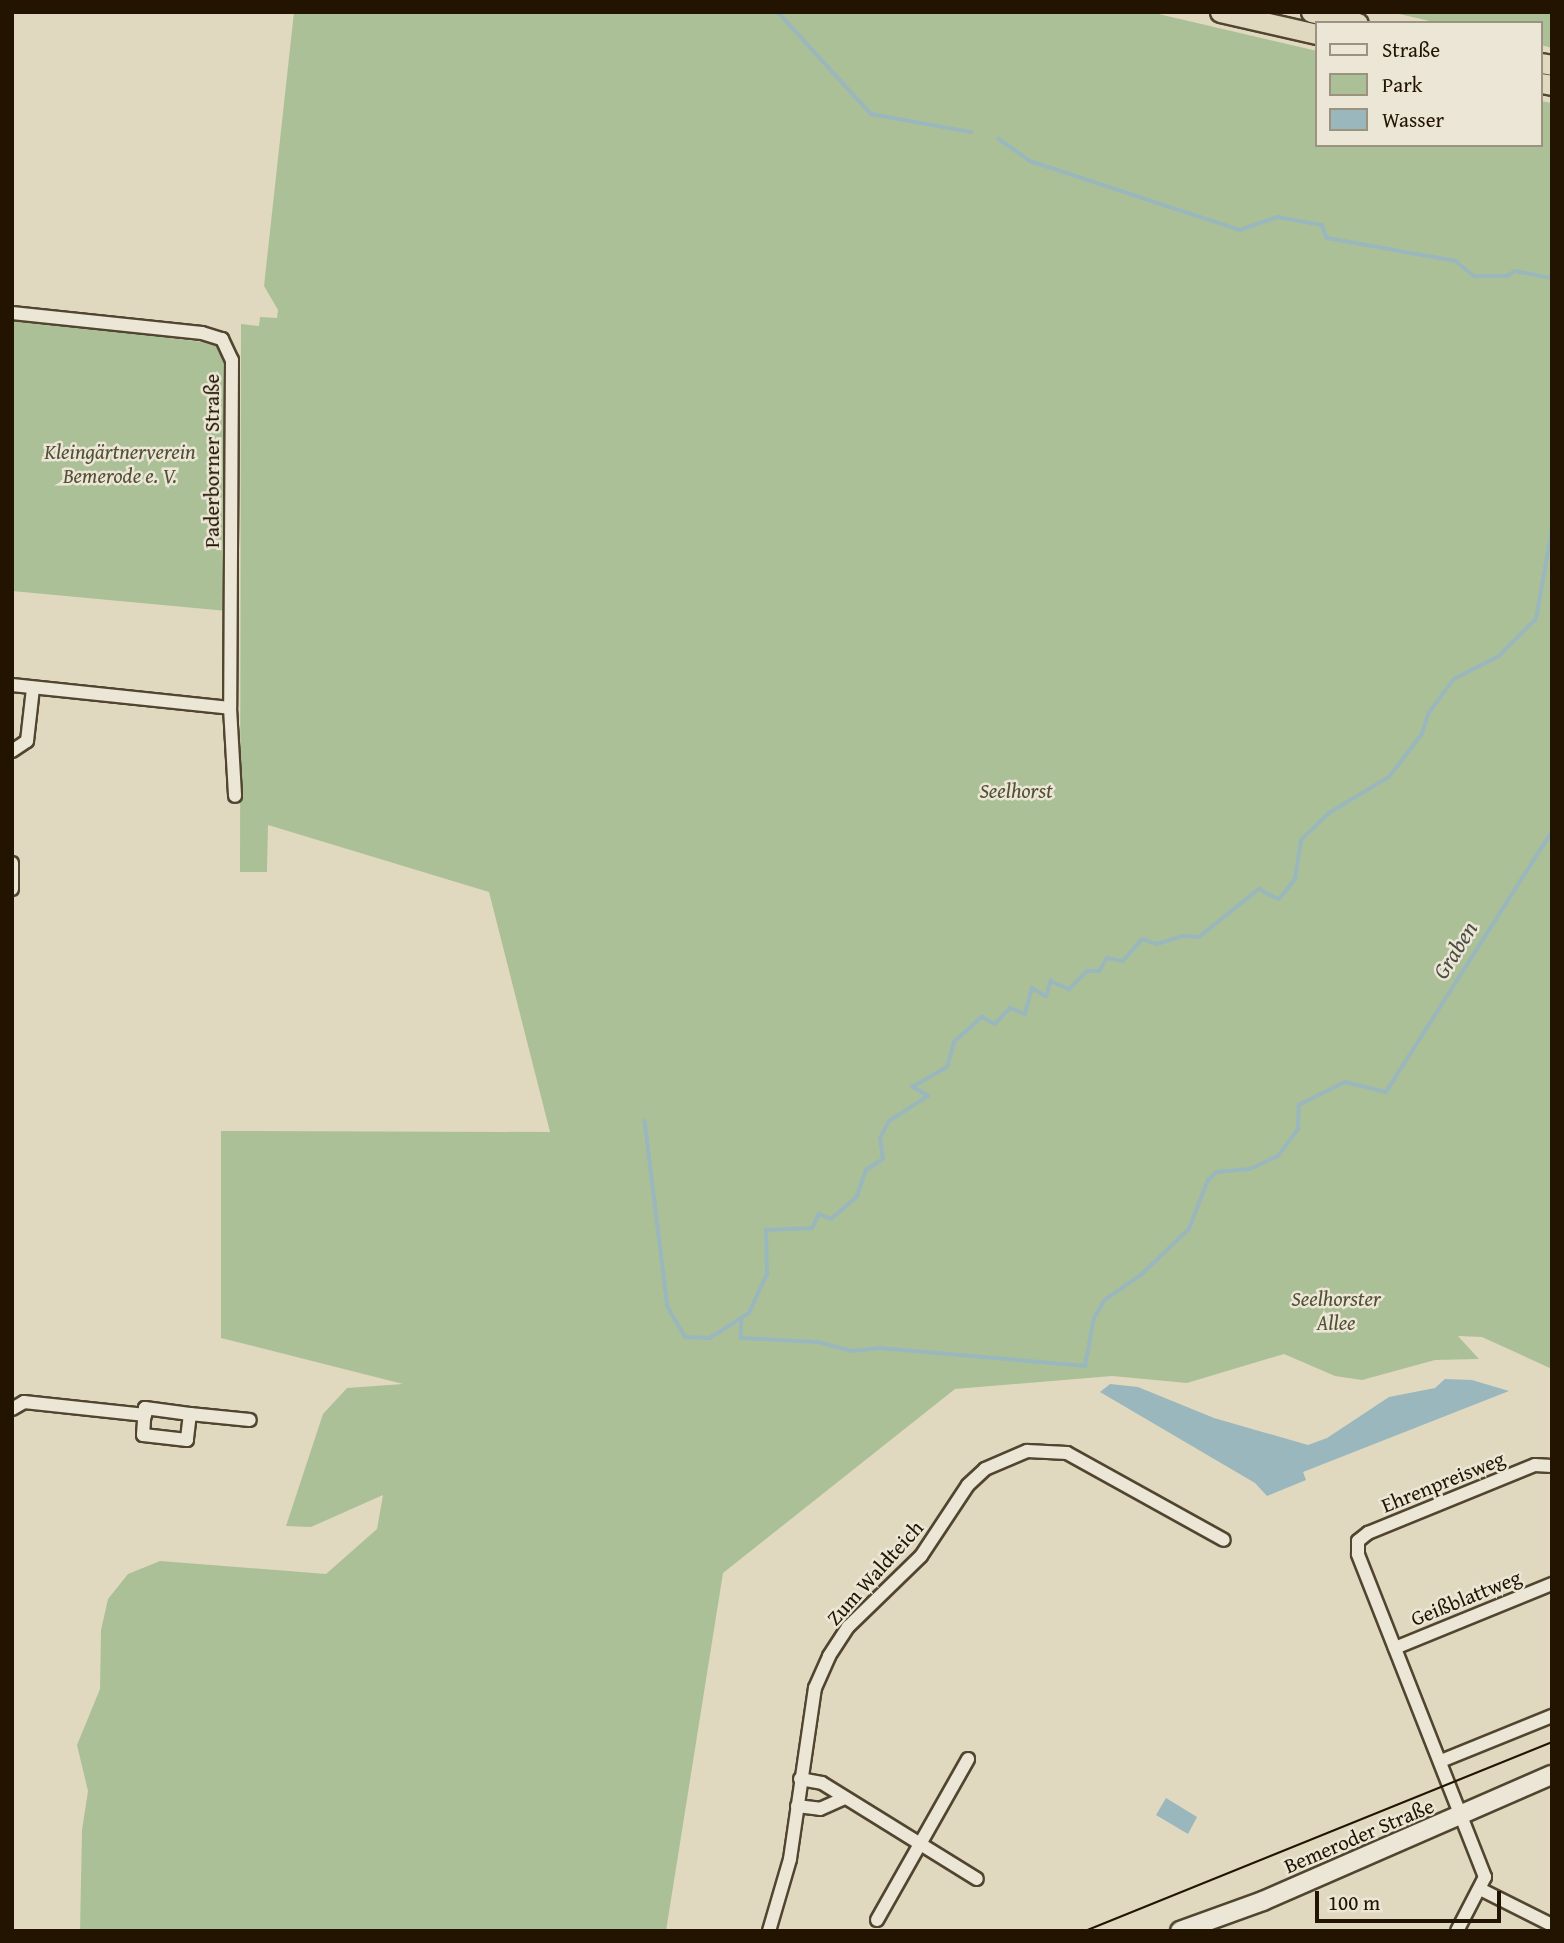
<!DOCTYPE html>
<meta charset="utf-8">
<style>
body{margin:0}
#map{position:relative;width:1564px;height:1943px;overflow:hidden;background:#e0d9bf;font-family:"Gentium Book Plus",serif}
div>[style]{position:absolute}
.green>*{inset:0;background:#acc097}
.water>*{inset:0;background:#99b7bd}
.stream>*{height:3.5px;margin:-1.75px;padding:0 1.75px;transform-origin:1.75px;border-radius:1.75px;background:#99b7bd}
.roads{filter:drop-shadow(2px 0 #524530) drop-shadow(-2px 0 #524530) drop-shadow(0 2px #524530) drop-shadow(0 -2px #524530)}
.minor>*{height:12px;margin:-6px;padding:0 6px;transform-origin:6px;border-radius:6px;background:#ebe6d5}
.secondary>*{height:18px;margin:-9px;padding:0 9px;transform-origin:9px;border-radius:9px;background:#ebe6d5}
.trunk>*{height:19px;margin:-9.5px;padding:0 9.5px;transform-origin:9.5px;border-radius:9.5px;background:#e0d9bf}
.tram>*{height:2px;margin:-1px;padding:0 1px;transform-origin:1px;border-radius:1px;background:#221401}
span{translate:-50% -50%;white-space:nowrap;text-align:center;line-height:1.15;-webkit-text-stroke:5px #ebe6d5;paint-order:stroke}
.park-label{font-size:21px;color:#525036;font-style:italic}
.street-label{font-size:21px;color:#221401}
.water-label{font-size:23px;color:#4c4d43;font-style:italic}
.frame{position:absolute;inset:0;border:14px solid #221401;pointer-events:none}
.legend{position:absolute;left:1315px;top:21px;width:228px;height:126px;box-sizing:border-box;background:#ebe6d5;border:2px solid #9b9280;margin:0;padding:9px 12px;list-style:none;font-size:21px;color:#221401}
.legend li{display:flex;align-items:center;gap:14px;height:35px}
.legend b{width:35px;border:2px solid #9b9280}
.scale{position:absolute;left:1315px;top:1891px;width:186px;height:32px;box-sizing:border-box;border:4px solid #221401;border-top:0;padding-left:9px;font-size:21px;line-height:24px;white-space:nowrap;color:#221401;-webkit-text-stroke:5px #ebe6d5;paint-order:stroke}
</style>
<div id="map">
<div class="green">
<div style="clip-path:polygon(294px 12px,1150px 12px,1317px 51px,1317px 145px,1541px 145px,1541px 101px,1552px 103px,1552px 1369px,1482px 1337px,1458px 1336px,1479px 1359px,1435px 1360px,1362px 1380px,1335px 1376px,1284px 1354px,1187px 1383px,1112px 1376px,955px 1389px,723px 1573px,666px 1931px,80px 1931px,82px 1830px,88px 1791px,77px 1745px,100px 1689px,101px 1630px,108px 1599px,128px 1574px,160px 1561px,326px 1574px,377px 1529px,383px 1495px,311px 1527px,286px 1526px,323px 1414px,347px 1388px,403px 1384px,221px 1338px,221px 1131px,550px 1132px,489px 892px,268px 825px,267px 872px,240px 872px,241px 324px,259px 326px,260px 317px,277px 318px,278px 310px,264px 286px)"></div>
<div style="clip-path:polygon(1391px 12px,1552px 12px,1552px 48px,1541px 45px,1541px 23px,1438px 23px)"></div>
<div style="clip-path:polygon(12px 318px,218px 344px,227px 361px,227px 611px,12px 591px)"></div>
</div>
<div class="water">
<div style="clip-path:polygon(1445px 1379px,1472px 1380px,1509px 1391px,1303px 1472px,1306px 1480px,1267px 1496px,1255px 1483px,1100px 1392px,1110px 1384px,1138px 1387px,1214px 1418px,1308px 1445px,1327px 1438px,1389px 1397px,1435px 1388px)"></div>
<div style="clip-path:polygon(1166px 1798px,1197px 1817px,1188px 1834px,1156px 1815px)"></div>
</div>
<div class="stream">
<div style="left:778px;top:12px;width:138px;rotate:47.6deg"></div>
<div style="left:871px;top:114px;width:102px;rotate:10.2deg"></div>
<div style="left:999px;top:139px;width:38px;rotate:35deg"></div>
<div style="left:1030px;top:161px;width:221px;rotate:18.2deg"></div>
<div style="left:1240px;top:230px;width:39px;rotate:-19deg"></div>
<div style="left:1277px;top:217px;width:46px;rotate:10.1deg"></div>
<div style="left:1322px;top:225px;width:14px;rotate:69deg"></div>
<div style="left:1327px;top:238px;width:131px;rotate:10.1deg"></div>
<div style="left:1456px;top:261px;width:23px;rotate:40deg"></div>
<div style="left:1474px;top:276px;width:33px"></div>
<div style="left:1507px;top:276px;width:9px;rotate:-32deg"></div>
<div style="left:1515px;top:271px;width:38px;rotate:11deg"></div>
<div style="left:645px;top:1121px;width:187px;rotate:83deg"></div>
<div style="left:668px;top:1307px;width:34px;rotate:60deg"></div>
<div style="left:685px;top:1337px;width:25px;rotate:2deg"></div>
<div style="left:710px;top:1338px;width:46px;rotate:-32.7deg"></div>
<div style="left:749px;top:1313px;width:43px;rotate:-65.2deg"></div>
<div style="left:767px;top:1274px;width:44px;rotate:-91.3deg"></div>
<div style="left:766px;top:1230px;width:46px;rotate:-2.5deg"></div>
<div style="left:812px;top:1228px;width:16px;rotate:-63deg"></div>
<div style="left:819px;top:1214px;width:13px;rotate:23deg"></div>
<div style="left:831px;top:1219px;width:35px;rotate:-41deg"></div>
<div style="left:857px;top:1196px;width:28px;rotate:-71deg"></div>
<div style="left:866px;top:1170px;width:20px;rotate:-33deg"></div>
<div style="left:883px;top:1159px;width:21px;rotate:-98deg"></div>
<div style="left:880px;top:1138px;width:19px;rotate:-62deg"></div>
<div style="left:889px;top:1121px;width:46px;rotate:-32.7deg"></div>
<div style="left:928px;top:1096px;width:18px;rotate:-151deg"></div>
<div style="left:912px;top:1087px;width:40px;rotate:-29.7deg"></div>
<div style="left:947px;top:1067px;width:26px;rotate:-74deg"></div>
<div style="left:954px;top:1042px;width:38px;rotate:-42deg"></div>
<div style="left:982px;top:1017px;width:15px;rotate:28deg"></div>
<div style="left:995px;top:1024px;width:22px;rotate:-47deg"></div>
<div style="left:1010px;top:1008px;width:16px;rotate:22deg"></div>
<div style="left:1025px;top:1014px;width:27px;rotate:-75deg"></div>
<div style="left:1032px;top:988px;width:16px;rotate:30deg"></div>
<div style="left:1046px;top:996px;width:16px;rotate:-72deg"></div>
<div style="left:1051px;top:981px;width:20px;rotate:24deg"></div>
<div style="left:1069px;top:989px;width:25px;rotate:-45deg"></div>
<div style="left:1087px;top:971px;width:12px"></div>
<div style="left:1099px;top:971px;width:15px;rotate:-58deg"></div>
<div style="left:1107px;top:958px;width:16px;rotate:11deg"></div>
<div style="left:1123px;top:961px;width:29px;rotate:-49deg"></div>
<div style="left:1142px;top:939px;width:16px;rotate:18deg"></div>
<div style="left:1157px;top:944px;width:28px;rotate:-17deg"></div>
<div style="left:1184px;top:936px;width:15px;rotate:4deg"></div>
<div style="left:1199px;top:937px;width:77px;rotate:-38.7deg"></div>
<div style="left:1259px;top:889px;width:22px;rotate:27deg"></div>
<div style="left:1279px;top:899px;width:26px;rotate:-51deg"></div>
<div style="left:1295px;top:879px;width:39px;rotate:-81deg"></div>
<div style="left:1301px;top:840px;width:39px;rotate:-44deg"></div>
<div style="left:1329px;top:813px;width:70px;rotate:-31deg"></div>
<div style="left:1389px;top:777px;width:54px;rotate:-52.5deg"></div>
<div style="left:1422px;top:734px;width:21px;rotate:-73deg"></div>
<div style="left:1428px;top:714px;width:44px;rotate:-53.4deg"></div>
<div style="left:1454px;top:679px;width:51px;rotate:-27.1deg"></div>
<div style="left:1499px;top:656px;width:52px;rotate:-45deg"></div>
<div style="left:1536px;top:619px;width:91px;rotate:-79.9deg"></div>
<div style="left:742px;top:1318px;width:20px;rotate:93deg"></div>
<div style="left:741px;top:1338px;width:77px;rotate:3deg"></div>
<div style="left:818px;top:1342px;width:35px;rotate:15deg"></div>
<div style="left:852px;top:1351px;width:28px;rotate:-6deg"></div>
<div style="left:880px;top:1348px;width:206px;rotate:5deg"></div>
<div style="left:1085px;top:1366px;width:49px;rotate:-79.4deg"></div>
<div style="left:1094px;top:1318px;width:21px;rotate:-59deg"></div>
<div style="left:1105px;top:1300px;width:45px;rotate:-35.1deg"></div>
<div style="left:1142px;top:1274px;width:65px;rotate:-43.8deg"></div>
<div style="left:1189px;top:1229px;width:53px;rotate:-68.8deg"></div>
<div style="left:1208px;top:1180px;width:12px;rotate:-42deg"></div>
<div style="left:1217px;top:1172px;width:33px;rotate:-5deg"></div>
<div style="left:1250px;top:1169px;width:31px;rotate:-25deg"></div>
<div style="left:1278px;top:1156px;width:34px;rotate:-53deg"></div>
<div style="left:1298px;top:1129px;width:24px;rotate:-88deg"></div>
<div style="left:1299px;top:1105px;width:51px;rotate:-26.6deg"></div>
<div style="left:1345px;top:1082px;width:42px;rotate:13.7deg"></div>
<div style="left:1386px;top:1092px;width:309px;rotate:-57.5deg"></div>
</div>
<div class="roads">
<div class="minor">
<div style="left:12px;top:313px;width:191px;rotate:6deg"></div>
<div style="left:202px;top:333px;width:21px;rotate:17deg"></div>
<div style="left:222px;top:339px;width:23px;rotate:65deg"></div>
<div style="left:232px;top:360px;width:348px;rotate:90.3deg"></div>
<div style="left:230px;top:708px;width:88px;rotate:86.7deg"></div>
<div style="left:12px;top:685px;width:219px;rotate:6deg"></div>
<div style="left:12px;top:751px;width:18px;rotate:-34deg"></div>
<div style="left:27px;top:741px;width:53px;rotate:-83.5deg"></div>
<div style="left:12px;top:863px;width:26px;rotate:90deg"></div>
<div style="left:145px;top:1408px;width:45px;rotate:7.6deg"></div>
<div style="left:190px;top:1414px;width:26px;rotate:97deg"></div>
<div style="left:187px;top:1440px;width:44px;rotate:-173.5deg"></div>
<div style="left:143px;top:1435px;width:27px;rotate:-86deg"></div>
<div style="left:12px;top:1409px;width:14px;rotate:-30deg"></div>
<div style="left:24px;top:1402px;width:122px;rotate:6.1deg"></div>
<div style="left:190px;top:1414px;width:60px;rotate:5.7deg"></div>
<div style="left:1395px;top:1648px;width:170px;rotate:-22.2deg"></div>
<div style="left:1441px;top:1761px;width:120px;rotate:-22.1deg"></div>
<div style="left:800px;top:1779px;width:22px;rotate:10deg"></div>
<div style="left:822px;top:1783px;width:182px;rotate:31.8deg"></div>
<div style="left:797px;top:1806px;width:23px;rotate:7deg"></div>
<div style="left:820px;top:1809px;width:27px;rotate:-24deg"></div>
<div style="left:1480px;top:1889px;width:80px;rotate:26.6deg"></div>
<div style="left:877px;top:1920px;width:185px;rotate:-60.5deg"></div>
<div style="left:769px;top:1931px;width:75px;rotate:-73.7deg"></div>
<div style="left:790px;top:1859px;width:173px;rotate:-81.7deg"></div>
<div style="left:815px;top:1688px;width:35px;rotate:-66deg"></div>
<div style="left:829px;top:1656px;width:35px;rotate:-57deg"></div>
<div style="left:848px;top:1627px;width:102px;rotate:-44.2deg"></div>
<div style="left:921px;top:1556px;width:85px;rotate:-56.5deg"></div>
<div style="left:968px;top:1485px;width:23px;rotate:-43deg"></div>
<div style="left:985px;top:1469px;width:46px;rotate:-23.2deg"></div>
<div style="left:1027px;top:1451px;width:40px;rotate:2.9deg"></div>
<div style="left:1067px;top:1453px;width:179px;rotate:29deg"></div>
<div style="left:1457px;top:1931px;width:61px;rotate:-62.6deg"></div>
<div style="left:1485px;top:1877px;width:347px;rotate:-111.5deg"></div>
<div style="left:1358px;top:1554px;width:13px;rotate:-90deg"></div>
<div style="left:1358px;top:1541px;width:13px;rotate:-39deg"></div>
<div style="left:1368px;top:1533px;width:180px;rotate:-22.2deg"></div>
<div style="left:1535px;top:1465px;width:17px;rotate:3deg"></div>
</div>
<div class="secondary">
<div style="left:1180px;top:1931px;width:88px;rotate:-19.9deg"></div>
<div style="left:1263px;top:1901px;width:315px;rotate:-23.6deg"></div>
</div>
<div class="trunk">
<div style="left:1220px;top:12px;width:99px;rotate:12.8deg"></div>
<div style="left:1311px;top:12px;width:48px;rotate:13.2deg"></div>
<div style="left:1541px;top:63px;width:11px;rotate:10deg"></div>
<div style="left:1541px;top:83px;width:11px;rotate:10deg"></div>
</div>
</div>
<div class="tram">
<div style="left:1085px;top:1931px;width:504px;rotate:-22.03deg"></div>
</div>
<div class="park-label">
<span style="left:120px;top:464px">Kleingärtnerverein<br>Bemerode e. V.</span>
<span style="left:1016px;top:791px">Seelhorst</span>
<span style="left:1336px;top:1311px">Seelhorster<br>Allee</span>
</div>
<div class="street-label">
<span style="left:212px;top:461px;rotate:-90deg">Paderborner Straße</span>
<span style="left:1443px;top:1482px;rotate:-22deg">Ehrenpreisweg</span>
<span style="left:875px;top:1573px;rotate:-48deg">Zum Waldteich</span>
<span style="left:1466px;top:1598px;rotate:-22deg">Geißblattweg</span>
<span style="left:1359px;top:1836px;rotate:-23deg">Bemeroder Straße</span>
</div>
<div class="water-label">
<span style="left:1455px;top:950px;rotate:-58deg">Graben</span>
</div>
<div class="frame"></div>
<ul class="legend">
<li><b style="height:9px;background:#ebe6d5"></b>Straße</li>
<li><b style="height:19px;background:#acc097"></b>Park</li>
<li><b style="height:19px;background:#99b7bd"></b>Wasser</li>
</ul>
<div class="scale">100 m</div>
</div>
